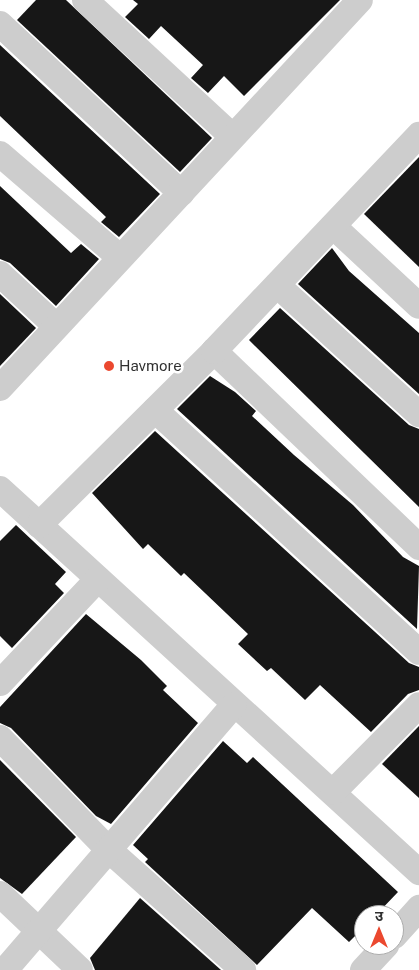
<!DOCTYPE html>
<meta charset="utf-8">
<style>
body{margin:0}
#map{position:relative;width:419px;height:970px;overflow:hidden;background:#fff;font-family:"Public Sans","Noto Sans Devanagari",sans-serif}
div>[style]{position:absolute}
.building>*{inset:0;background:#171717}
.street>*{height:26px;margin:-13px;padding:0 13px;transform-origin:13px;border-radius:13px;background:#cdcdcd}
.dots>*{width:14px;height:14px;translate:-50% -50%;box-sizing:border-box;border:2px solid #fff;border-radius:50%}
span{translate:-50% -50%;white-space:nowrap;text-align:center;line-height:1.15;-webkit-text-stroke:5px #fff;paint-order:stroke}
.poi-label{font-size:15px;color:#303030}
.left{translate:0 -50%;text-align:left}
.north{position:absolute;left:354px;top:905px;width:50px;height:50px;box-sizing:border-box;background:#fff;border:1px solid #acacac;border-radius:50%;rotate:0deg;font-size:14px;font-weight:700;line-height:20px;text-align:center;color:#303030}
.north::after{content:'';display:block;margin:auto;width:18px;height:22px;background:#eb482f;clip-path:polygon(50% 0,100% 100%,50% 72%,0 100%)}
</style>
<div id="map">
<div class="building">
<div style="clip-path:polygon(36px 0,66px 0,212px 138px,180px 172px,17px 20px)"></div>
<div style="clip-path:polygon(133px 0,340px 0,244px 96px,224px 76px,208px 93px,191px 78px,203px 65px,161px 26px,149px 39px,125px 17px,138px 4px)"></div>
<div style="clip-path:polygon(0 45px,160px 194px,119px 237px,101px 222px,106px 217px,0 116px)"></div>
<div style="clip-path:polygon(419px 157px,419px 267px,364px 214px)"></div>
<div style="clip-path:polygon(0 186px,71px 253px,81px 244px,99px 259px,56px 306px,10px 263px,0 259px)"></div>
<div style="clip-path:polygon(332px 248px,349px 271px,419px 333px,419px 394px,298px 284px)"></div>
<div style="clip-path:polygon(0 294px,36px 328px,0 366px)"></div>
<div style="clip-path:polygon(280px 308px,409px 425px,419px 429px,419px 507px,249px 340px)"></div>
<div style="clip-path:polygon(210px 376px,235px 392px,256px 411px,252px 416px,294px 455px,353px 505px,403px 557px,419px 566px,417px 629px,177px 409px)"></div>
<div style="clip-path:polygon(155px 431px,409px 663px,419px 667px,419px 690px,408px 694px,371px 732px,320px 685px,305px 700px,271px 668px,267px 671px,238px 644px,248px 634px,184px 573px,181px 576px,148px 544px,143px 549px,92px 493px)"></div>
<div style="clip-path:polygon(16px 525px,66px 572px,55px 584px,64px 593px,12px 648px,0 636px,0 541px)"></div>
<div style="clip-path:polygon(86px 614px,141px 660px,167px 686px,163px 690px,198px 723px,111px 824px,96px 816px,11px 728px,0 723px,0 707px)"></div>
<div style="clip-path:polygon(419px 726px,419px 798px,382px 764px)"></div>
<div style="clip-path:polygon(223px 741px,247px 763px,253px 757px,398px 892px,376px 915px,364px 915px,364px 927px,349px 942px,312px 908px,257px 965px,145px 862px,148px 859px,133px 845px)"></div>
<div style="clip-path:polygon(0 760px,76px 837px,22px 894px,0 878px)"></div>
<div style="clip-path:polygon(140px 898px,221px 970px,95px 970px,90px 958px)"></div>
</div>
<div class="street">
<div style="left:85px;top:0;width:200px;rotate:42.8deg"></div>
<div style="left:0;top:24px;width:248px;rotate:43deg"></div>
<div style="left:0;top:154px;width:156px;rotate:40.8deg"></div>
<div style="left:333px;top:226px;width:117px;rotate:42.9deg"></div>
<div style="left:0;top:274px;width:76px;rotate:42.9deg"></div>
<div style="left:277px;top:285px;width:192px;rotate:42.3deg"></div>
<div style="left:214px;top:351px;width:284px;rotate:43.7deg"></div>
<div style="left:0;top:388px;width:529px;rotate:-47.14deg"></div>
<div style="left:155px;top:410px;width:358px;rotate:42.5deg"></div>
<div style="left:0;top:489px;width:568px;rotate:42.43deg"></div>
<div style="left:39px;top:525px;width:247px;rotate:-44.8deg"></div>
<div style="left:214px;top:351px;width:298px;rotate:-46.5deg"></div>
<div style="left:0;top:683px;width:143px;rotate:-46.7deg"></div>
<div style="left:0;top:738px;width:156px;rotate:45.8deg"></div>
<div style="left:109px;top:850px;width:180px;rotate:41.8deg"></div>
<div style="left:333px;top:792px;width:122px;rotate:-45.3deg"></div>
<div style="left:0;top:894px;width:110px;rotate:43.5deg"></div>
<div style="left:394px;top:936px;width:38px;rotate:-48deg"></div>
<div style="left:5px;top:970px;width:350px;rotate:-49.2deg"></div>
<div style="left:363px;top:970px;width:34px;rotate:-47deg"></div>
</div>
<div class="dots">
<div style="left:109px;top:366px;background:#eb482f"></div>
</div>
<div class="poi-label">
<span class="left" style="left:119px;top:366px">Havmore</span>
</div>
<div class="north">उ</div>
</div>
